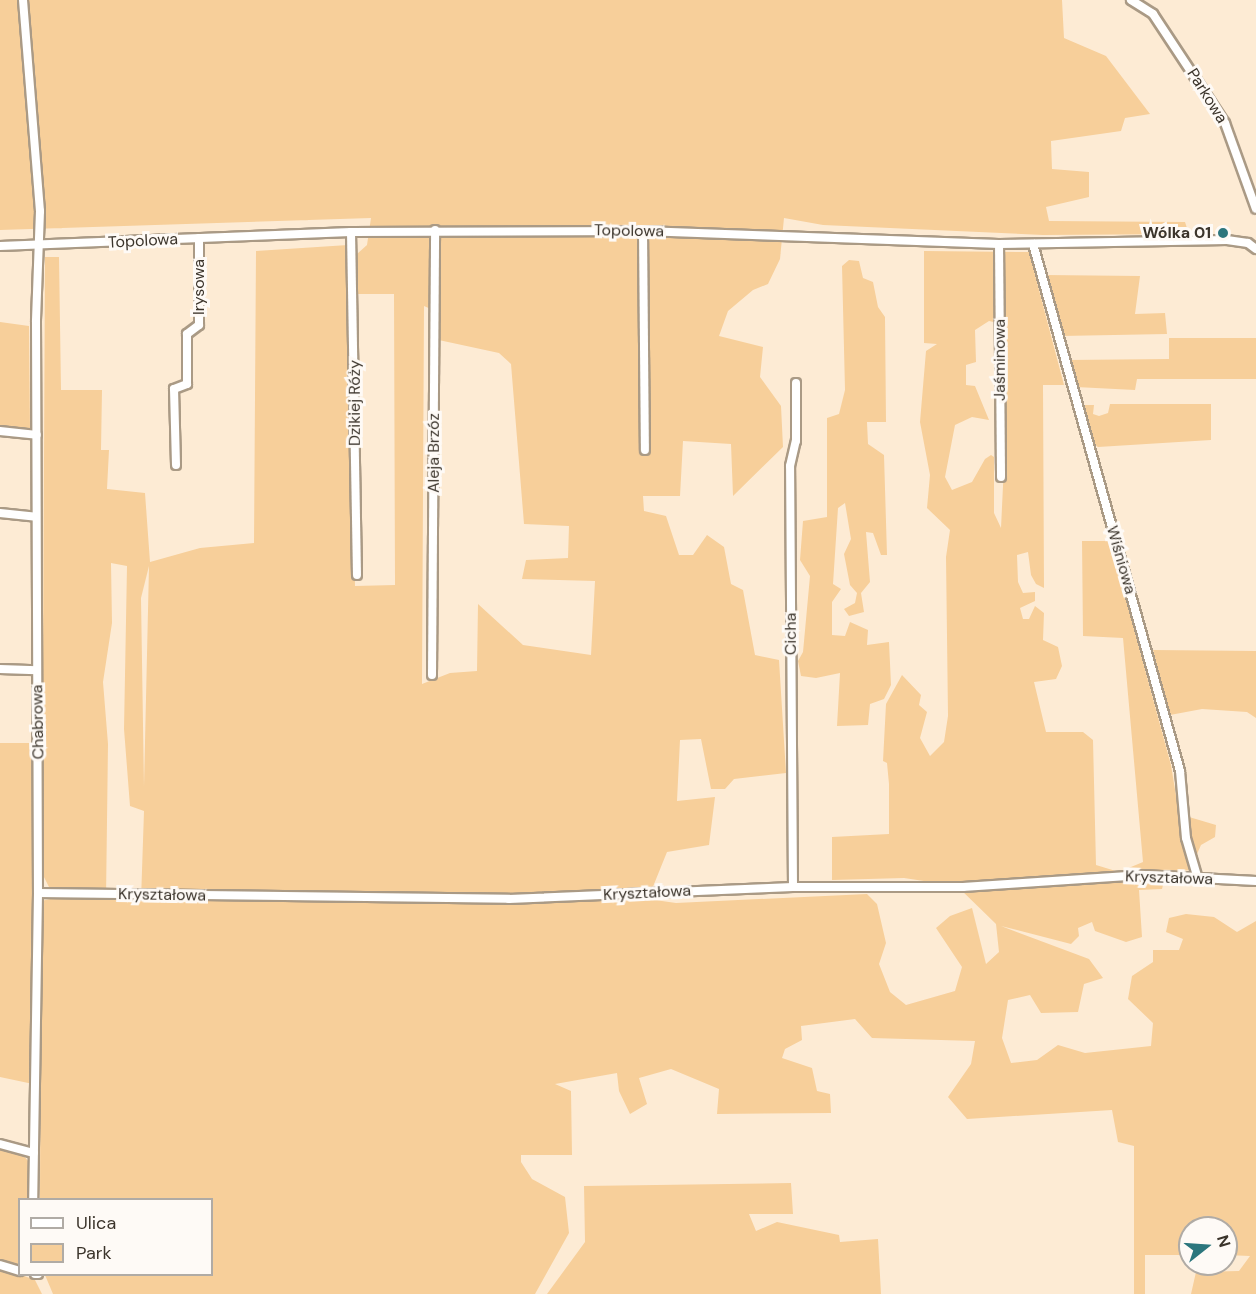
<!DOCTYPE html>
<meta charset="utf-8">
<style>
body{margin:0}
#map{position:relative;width:1256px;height:1294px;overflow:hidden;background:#fdebd4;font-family:"DM Sans",sans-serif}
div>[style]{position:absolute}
.green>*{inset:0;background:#f7cf9a}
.roads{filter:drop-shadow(2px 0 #aa9a85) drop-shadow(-2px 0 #aa9a85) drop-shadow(0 2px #aa9a85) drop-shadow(0 -2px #aa9a85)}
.minor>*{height:8px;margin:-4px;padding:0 4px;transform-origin:4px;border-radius:4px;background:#fff}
.dots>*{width:16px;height:16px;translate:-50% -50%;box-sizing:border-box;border:3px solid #fefaf6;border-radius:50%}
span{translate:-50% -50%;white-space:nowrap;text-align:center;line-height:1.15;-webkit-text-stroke:6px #fefaf6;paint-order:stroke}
.street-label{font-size:16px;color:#3b342b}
.poi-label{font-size:16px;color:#3b342b;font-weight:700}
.right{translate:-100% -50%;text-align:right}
.legend{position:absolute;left:18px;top:1198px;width:195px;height:78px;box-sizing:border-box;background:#fefaf6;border:2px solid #b0aba5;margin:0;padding:8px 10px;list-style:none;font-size:18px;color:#3b342b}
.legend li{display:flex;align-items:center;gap:12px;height:30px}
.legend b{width:30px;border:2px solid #b0aba5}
.north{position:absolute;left:1178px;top:1216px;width:60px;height:60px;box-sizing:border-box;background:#fefaf6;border:2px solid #b0aba5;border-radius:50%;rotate:73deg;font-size:16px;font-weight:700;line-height:24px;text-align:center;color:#3b342b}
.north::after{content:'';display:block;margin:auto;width:21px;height:27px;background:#2c767d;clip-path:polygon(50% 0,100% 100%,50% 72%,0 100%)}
</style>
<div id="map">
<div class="green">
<div style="clip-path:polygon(evenodd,0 0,1062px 0,1064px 38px,1106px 56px,1150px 114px,1125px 118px,1121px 131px,1051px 141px,1052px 169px,1089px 172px,1089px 197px,1046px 207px,1049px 221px,1185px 222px,1189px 234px,1043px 235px,823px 225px,784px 218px,780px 259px,768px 284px,753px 290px,728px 311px,719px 336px,763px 347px,760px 377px,781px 406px,783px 447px,733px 496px,731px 444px,683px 441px,680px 496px,643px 496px,644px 511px,666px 516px,679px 555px,693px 555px,707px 535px,724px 547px,731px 584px,743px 590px,755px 655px,779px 660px,786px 773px,734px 779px,725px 789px,711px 789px,701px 739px,680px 740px,677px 801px,715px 797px,709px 845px,667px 852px,648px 899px,676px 903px,867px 894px,877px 904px,886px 943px,879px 964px,890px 992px,906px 1005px,955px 991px,962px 967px,936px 928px,950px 916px,972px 908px,986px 964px,999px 952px,996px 924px,957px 886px,904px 878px,832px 880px,832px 837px,889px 834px,889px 784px,887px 763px,883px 761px,886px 704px,902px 675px,921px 695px,919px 705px,927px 712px,920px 738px,930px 756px,944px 742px,948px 716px,946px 557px,950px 530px,927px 508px,930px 475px,920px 422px,926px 351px,937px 344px,924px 343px,924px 251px,1029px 252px,1064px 385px,1043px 385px,1044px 588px,1036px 584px,1031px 575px,1028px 552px,1017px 555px,1018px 582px,1023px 593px,1035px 592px,1035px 601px,1020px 608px,1023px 619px,1029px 619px,1035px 606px,1044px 613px,1043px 640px,1058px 647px,1062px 666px,1056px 679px,1034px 682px,1046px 732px,1083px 732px,1093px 740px,1096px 865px,1119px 872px,1143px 862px,1123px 638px,1083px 636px,1082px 541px,1110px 541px,1171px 765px,1179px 814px,1216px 825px,1215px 837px,1201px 845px,1190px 870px,1166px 873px,1162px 889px,1139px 890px,1142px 937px,1126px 942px,1095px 931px,1092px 922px,1078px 928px,1079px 936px,1071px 944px,1001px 926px,1089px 959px,1103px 978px,1084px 984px,1078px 1012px,1041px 1013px,1030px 995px,1008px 1000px,1002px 1038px,1011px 1063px,1037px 1060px,1058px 1045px,1085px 1053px,1151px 1046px,1153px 1023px,1128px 999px,1132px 976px,1153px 962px,1153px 950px,1179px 950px,1183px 939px,1166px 932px,1169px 918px,1186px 914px,1214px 917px,1237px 932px,1256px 921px,1256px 1294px,1191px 1294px,1196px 1272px,1239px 1271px,1250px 1256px,1226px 1255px,1226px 1228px,1190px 1228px,1190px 1255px,1145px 1255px,1145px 1294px,1134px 1294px,1134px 1146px,1118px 1142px,1112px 1110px,967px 1119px,948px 1097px,971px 1064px,975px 1041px,872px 1038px,855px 1019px,801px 1026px,802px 1040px,785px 1049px,782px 1058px,812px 1068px,817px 1091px,830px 1094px,831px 1113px,717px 1114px,719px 1089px,671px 1069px,639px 1078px,647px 1104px,630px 1114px,619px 1091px,617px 1073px,555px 1084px,571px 1091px,572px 1155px,521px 1155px,521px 1162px,532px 1179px,565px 1197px,569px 1233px,535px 1294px,53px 1294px,45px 1275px,212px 1274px,212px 1200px,40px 1199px,41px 901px,60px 897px,60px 887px,49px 887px,42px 873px,45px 257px,59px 257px,61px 390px,102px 390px,101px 450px,109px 450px,107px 489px,145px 493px,150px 562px,200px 548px,254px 543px,256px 251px,348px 245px,355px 586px,395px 585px,394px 294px,358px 294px,357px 254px,367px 245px,371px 218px,0 230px,0 0,424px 306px,433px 310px,434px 339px,499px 353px,511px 364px,524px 524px,569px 526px,568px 558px,526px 560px,522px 579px,595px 581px,591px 655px,523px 645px,478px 604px,477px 671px,450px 673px,422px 684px,424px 306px,0 0,989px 321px,1002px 324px,1005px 444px,1001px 528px,994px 513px,994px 457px,991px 455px,985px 459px,972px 482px,952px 490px,945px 477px,955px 425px,972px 417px,989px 420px,975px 386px,966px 385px,966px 365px,976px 362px,975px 330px,989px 321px,0 0,111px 563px,127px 566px,124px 729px,130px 806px,144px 811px,141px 900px,106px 898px,108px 744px,103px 682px,112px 623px,111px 563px,0 0,149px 566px,144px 786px,144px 787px,141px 598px,149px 566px)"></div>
<div style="clip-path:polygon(849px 260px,859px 261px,863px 278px,873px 282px,878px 307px,885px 317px,886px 422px,867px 422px,868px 444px,884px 455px,887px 555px,881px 555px,873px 533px,866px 532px,870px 582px,861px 593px,864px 612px,849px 616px,844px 609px,855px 603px,857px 593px,850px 585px,844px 554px,851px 539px,845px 503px,838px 508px,833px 584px,841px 589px,832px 602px,832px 635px,845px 636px,850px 622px,868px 630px,867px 645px,889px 642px,891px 685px,884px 699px,870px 704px,868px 725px,837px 726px,840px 673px,816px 678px,801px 676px,798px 661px,803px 652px,810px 576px,800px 560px,803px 521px,827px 517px,827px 418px,839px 414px,845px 390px,842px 266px)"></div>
<div style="clip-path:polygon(1045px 275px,1140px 276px,1135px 314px,1165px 313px,1167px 334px,1061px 336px)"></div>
<div style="clip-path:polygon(0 322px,29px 326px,30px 431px,0 427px)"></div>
<div style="clip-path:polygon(1169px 338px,1256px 338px,1256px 379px,1137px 379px,1135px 390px,1076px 387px,1068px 360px,1169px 359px)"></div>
<div style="clip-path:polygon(1110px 404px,1211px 404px,1211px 440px,1098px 447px,1091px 442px,1081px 405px,1094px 405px,1093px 414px,1099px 416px,1108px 413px)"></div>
<div style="clip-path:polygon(1153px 650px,1256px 651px,1256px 718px,1247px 712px,1202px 709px,1170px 715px)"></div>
<div style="clip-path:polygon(0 743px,34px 743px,33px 1084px,0 1077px)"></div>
<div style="clip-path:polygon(0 1149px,23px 1155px,29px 1162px,29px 1199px,20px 1200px,19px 1267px,0 1259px)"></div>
<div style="clip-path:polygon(791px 1183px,793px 1214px,749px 1214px,756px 1231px,777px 1222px,839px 1235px,840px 1242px,878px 1239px,881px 1294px,547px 1294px,585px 1242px,584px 1186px)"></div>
<div style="clip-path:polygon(0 1267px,35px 1280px,42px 1294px,0 1294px)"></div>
</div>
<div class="roads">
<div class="minor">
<div style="left:23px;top:0;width:212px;rotate:85.4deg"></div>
<div style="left:40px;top:211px;width:111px;rotate:92.1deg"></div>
<div style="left:36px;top:322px;width:571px;rotate:89.8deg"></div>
<div style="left:38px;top:893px;width:307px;rotate:90.9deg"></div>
<div style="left:1131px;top:0;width:26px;rotate:32deg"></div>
<div style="left:1153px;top:14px;width:131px;rotate:56.6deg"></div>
<div style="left:1225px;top:123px;width:91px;rotate:70.2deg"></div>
<div style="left:643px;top:231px;width:219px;rotate:89.5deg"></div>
<div style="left:351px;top:232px;width:343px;rotate:89deg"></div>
<div style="left:999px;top:244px;width:233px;rotate:89.5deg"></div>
<div style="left:1033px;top:244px;width:547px;rotate:74.41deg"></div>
<div style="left:1180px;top:771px;width:67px;rotate:84.9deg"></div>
<div style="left:1186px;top:838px;width:43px;rotate:73.7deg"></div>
<div style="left:0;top:246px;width:351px;rotate:-2.3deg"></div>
<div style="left:351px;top:232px;width:292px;rotate:-0.2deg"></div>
<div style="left:643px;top:231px;width:356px;rotate:2.1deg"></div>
<div style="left:999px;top:244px;width:228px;rotate:-1deg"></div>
<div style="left:1227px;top:240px;width:21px;rotate:8deg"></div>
<div style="left:1248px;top:243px;width:10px;rotate:37deg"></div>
<div style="left:0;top:431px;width:37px;rotate:6deg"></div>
<div style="left:176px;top:465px;width:76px;rotate:-91.5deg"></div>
<div style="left:174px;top:389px;width:14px;rotate:-21deg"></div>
<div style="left:187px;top:384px;width:50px;rotate:-90deg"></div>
<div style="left:187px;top:334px;width:15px;rotate:-37deg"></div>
<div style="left:199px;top:325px;width:87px;rotate:-90deg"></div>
<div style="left:0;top:513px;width:36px;rotate:6deg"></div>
<div style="left:0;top:669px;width:37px;rotate:2deg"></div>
<div style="left:432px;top:675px;width:445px;rotate:-89.6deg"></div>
<div style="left:793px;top:887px;width:421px;rotate:-90.4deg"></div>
<div style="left:790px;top:466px;width:26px;rotate:-77deg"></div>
<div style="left:796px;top:441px;width:58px;rotate:-90deg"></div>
<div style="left:38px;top:893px;width:471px;rotate:0.7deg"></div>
<div style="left:509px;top:899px;width:284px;rotate:-2.4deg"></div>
<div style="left:793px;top:887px;width:170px"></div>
<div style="left:963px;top:887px;width:180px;rotate:-3.8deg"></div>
<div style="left:1143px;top:875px;width:113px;rotate:3deg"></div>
<div style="left:0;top:1144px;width:35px;rotate:15deg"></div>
<div style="left:0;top:1265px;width:21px;rotate:17deg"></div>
<div style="left:35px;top:1274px;width:3px"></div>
</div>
</div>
<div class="dots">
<div style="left:1223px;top:233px;background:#2c767d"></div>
</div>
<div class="street-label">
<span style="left:1207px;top:96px;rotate:58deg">Parkowa</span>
<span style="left:629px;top:231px;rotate:1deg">Topolowa</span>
<span style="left:143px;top:241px;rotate:-3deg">Topolowa</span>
<span style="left:199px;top:287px;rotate:-90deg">Irysowa</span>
<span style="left:1000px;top:360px;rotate:-90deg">Jaśminowa</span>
<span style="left:355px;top:403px;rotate:-90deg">Dzikiej Róży</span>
<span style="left:434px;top:453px;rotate:-90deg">Aleja Brzóz</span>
<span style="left:1121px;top:560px;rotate:74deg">Wiśniowa</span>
<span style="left:791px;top:634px;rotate:-90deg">Cicha</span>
<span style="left:38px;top:722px;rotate:-91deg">Chabrowa</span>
<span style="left:1169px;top:878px;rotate:2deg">Kryształowa</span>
<span style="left:647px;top:893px;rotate:-3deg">Kryształowa</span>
<span style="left:162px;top:895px;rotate:1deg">Kryształowa</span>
</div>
<div class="poi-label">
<span class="right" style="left:1211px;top:233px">Wólka 01</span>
</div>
<ul class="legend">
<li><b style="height:8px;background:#fff"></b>Ulica</li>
<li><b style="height:16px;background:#f7cf9a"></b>Park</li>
</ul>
<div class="north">N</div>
</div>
